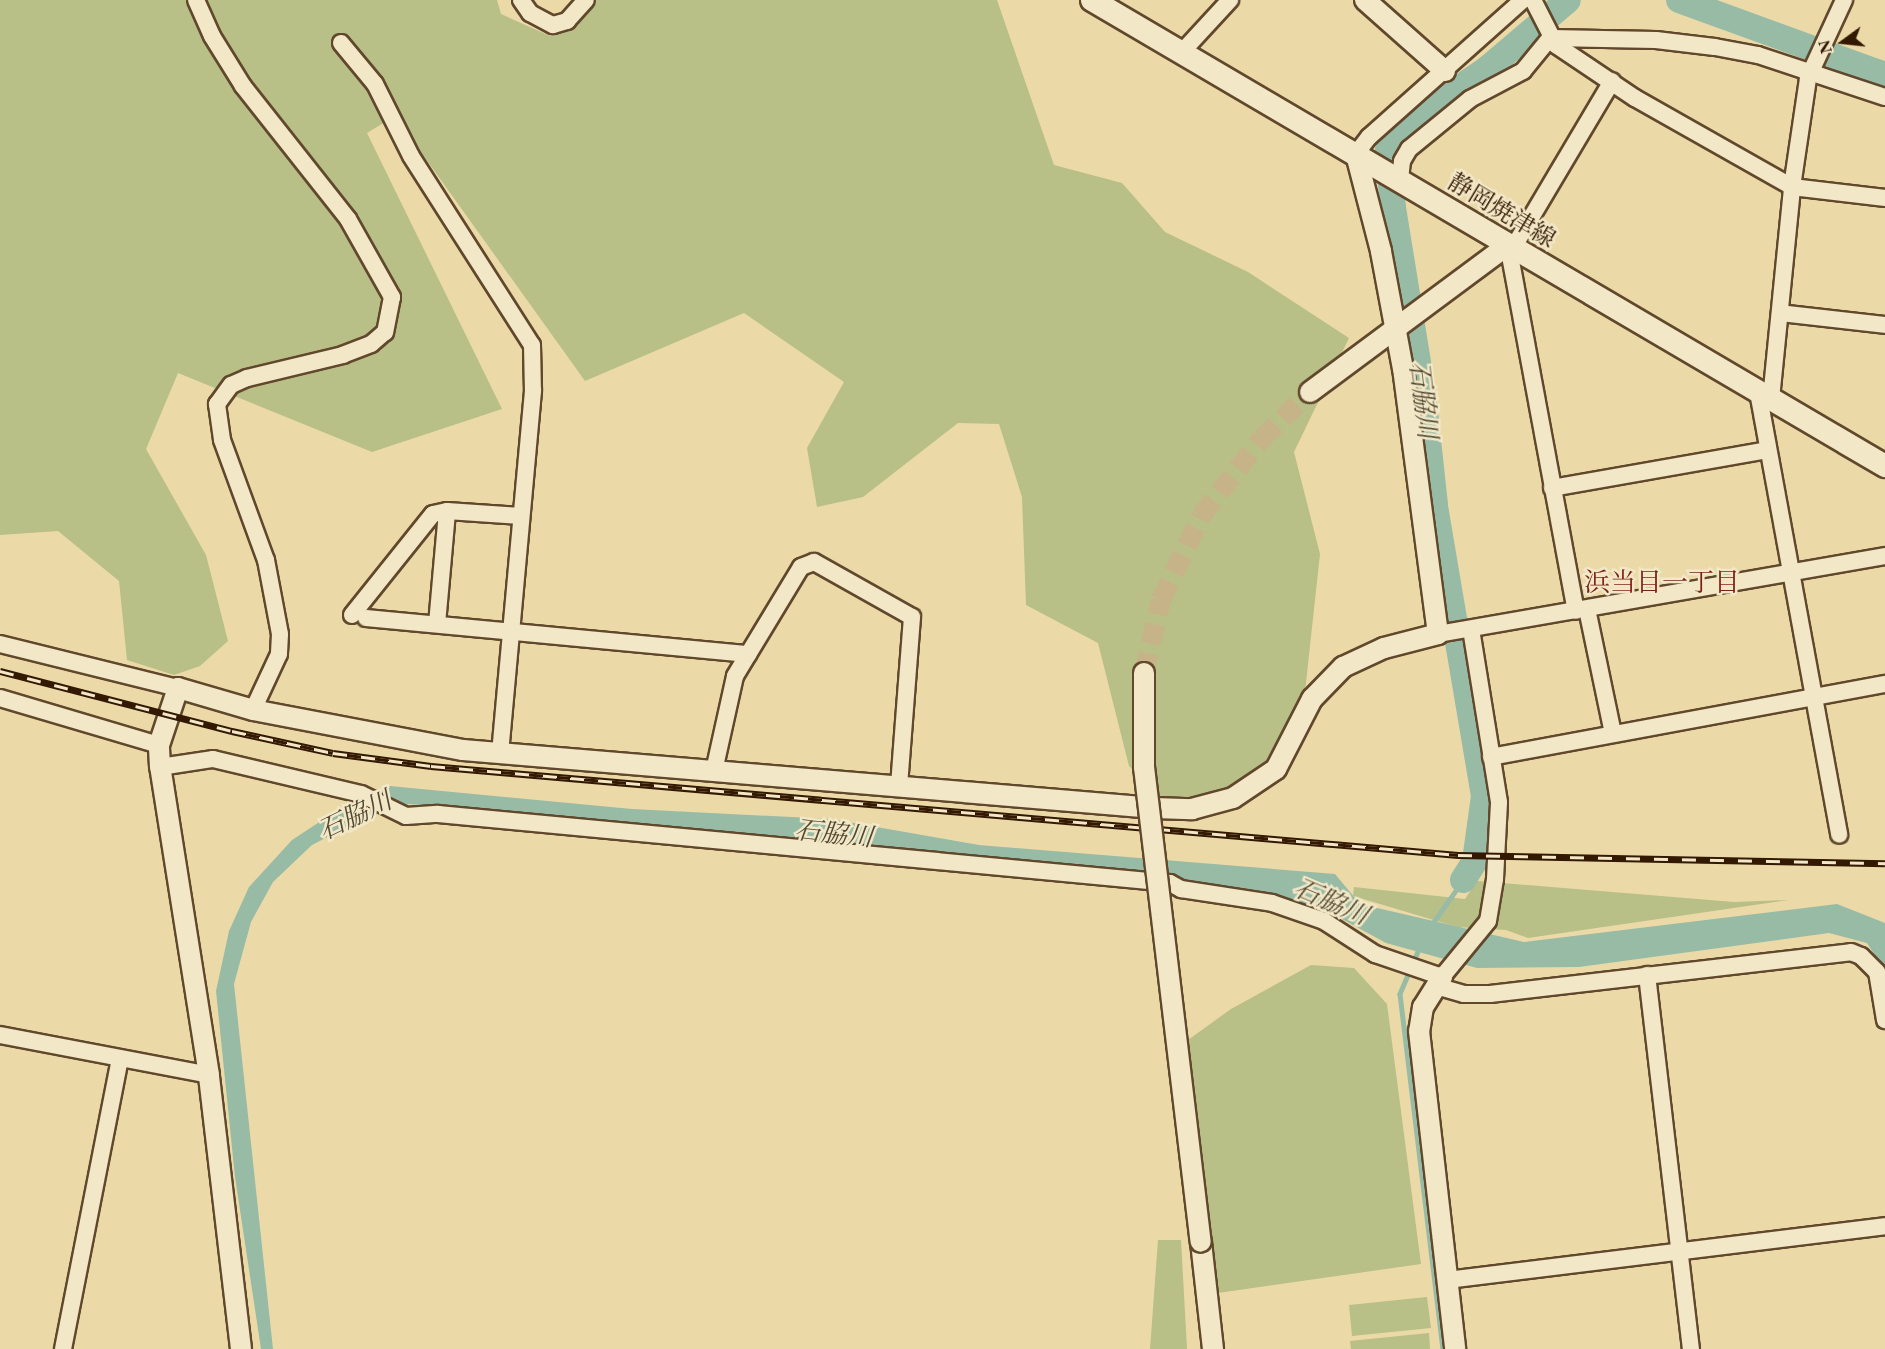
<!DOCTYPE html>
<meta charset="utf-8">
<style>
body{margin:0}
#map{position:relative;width:1885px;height:1349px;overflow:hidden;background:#ebdaa8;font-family:"EB Garamond","Noto Serif JP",serif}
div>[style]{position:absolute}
.green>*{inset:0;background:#b8bf87}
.water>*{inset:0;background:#98bba6}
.stream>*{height:4.5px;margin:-2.25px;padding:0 2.25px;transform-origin:2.25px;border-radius:2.25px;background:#98bba6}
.river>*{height:26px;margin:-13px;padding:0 13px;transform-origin:13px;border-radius:13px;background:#98bba6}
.tertiary-tunnel>*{height:20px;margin-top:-10px;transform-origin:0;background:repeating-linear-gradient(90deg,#c6b387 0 20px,transparent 0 30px)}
.roads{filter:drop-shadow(2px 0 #61482c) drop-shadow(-2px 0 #61482c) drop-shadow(0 2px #61482c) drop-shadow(0 -2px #61482c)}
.minor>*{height:16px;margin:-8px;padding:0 8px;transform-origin:8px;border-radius:8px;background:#f2e7c6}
.tertiary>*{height:20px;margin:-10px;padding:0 10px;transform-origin:10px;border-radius:10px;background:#f2e7c6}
.secondary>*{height:22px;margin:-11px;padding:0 11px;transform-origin:11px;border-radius:11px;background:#f2e7c6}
.rail>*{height:7px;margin-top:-3.5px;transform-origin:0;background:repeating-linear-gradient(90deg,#f2e7c6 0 14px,#331802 0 28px);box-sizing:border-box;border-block:2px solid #331802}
.bridges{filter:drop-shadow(2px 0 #61482c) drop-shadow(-2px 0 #61482c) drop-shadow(0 2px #61482c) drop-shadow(0 -2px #61482c)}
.tertiary-bridge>*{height:20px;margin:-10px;padding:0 10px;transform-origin:10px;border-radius:10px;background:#f2e7c6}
span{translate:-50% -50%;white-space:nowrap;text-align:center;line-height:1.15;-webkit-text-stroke:5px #f2e7c6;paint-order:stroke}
.street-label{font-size:24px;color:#331802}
.water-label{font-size:26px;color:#514933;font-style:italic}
.neighbourhood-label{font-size:26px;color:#7a1f14}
.north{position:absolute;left:1813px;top:12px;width:60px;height:60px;-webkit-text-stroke:4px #f2e7c6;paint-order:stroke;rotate:255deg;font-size:16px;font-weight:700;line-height:24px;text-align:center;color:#331802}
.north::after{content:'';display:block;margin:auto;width:21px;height:27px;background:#331802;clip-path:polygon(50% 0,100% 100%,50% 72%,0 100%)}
</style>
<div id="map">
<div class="green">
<div style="clip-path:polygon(0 0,497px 0,501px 14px,550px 36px,586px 11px,594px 0,997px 0,1054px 165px,1122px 183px,1165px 232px,1248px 272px,1349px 338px,1294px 452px,1320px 554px,1304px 701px,1269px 764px,1204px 803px,1161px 799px,1129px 766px,1098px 643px,1026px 605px,1022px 497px,999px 424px,958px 423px,863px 497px,817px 507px,807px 448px,844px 382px,744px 313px,585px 381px,395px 116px,367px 133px,502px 409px,372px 452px,178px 373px,146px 449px,206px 555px,228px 641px,200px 666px,174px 675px,127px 660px,119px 581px,58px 531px,0 535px)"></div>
<div style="clip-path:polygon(1477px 881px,1734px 902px,1789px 900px,1528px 938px,1506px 930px,1457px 927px,1353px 896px,1354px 887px,1465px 899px)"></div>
<div style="clip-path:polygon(1311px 965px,1354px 968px,1387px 1004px,1421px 1264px,1218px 1293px,1188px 1040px,1231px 1009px)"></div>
<div style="clip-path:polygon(1158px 1240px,1181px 1240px,1187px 1349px,1150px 1349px)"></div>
<div style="clip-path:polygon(1427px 1297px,1431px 1328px,1352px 1336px,1349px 1305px)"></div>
<div style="clip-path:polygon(1429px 1333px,1430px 1349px,1351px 1349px,1350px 1341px)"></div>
</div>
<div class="water">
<div style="clip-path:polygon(1827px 43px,1885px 61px,1885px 87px,1817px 66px)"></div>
<div style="clip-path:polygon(390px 786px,632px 809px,831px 819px,979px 845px,1335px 874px,1360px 904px,1524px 942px,1837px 904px,1885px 923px,1885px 971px,1867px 943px,1829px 933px,1579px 967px,1477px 968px,1386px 943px,1320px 907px,1175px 878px,409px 804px,362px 819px,312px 845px,273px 882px,251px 922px,234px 984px,273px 1349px,261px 1349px,235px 1177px,216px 991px,229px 931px,249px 887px,292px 840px,327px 817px)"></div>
</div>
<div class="stream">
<div style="left:1432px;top:924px;width:54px;rotate:-54.8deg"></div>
<div style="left:1420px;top:947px;width:51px;rotate:113.1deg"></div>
<div style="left:1400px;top:994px;width:358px;rotate:83.1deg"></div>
</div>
<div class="river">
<div style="left:1679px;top:0;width:219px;rotate:20deg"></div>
<div style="left:1463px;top:880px;width:22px;rotate:-58deg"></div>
<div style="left:1475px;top:861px;width:66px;rotate:-82.1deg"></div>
<div style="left:1484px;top:796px;width:295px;rotate:-99.6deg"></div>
<div style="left:1435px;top:505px;width:113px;rotate:-96.1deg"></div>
<div style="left:1423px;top:393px;width:187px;rotate:-99.2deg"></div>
<div style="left:1393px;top:208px;width:57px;rotate:-95deg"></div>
<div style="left:1388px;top:151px;width:29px;rotate:-59deg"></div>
<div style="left:1403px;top:126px;width:102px;rotate:-34.2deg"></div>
<div style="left:1487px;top:69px;width:106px;rotate:-40.4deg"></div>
</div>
<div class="tertiary-tunnel">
<div style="left:1144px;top:673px;width:75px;rotate:-76.9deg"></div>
<div style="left:1161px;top:600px;width:93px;rotate:-64.5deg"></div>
<div style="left:1201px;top:516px;width:98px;rotate:-52.1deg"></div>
<div style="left:1261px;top:439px;width:68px;rotate:-43.8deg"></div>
</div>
<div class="roads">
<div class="minor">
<div style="left:196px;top:0;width:39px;rotate:66deg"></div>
<div style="left:212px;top:36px;width:59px;rotate:58.2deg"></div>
<div style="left:243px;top:86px;width:169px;rotate:51.7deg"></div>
<div style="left:348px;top:219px;width:90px;rotate:60.6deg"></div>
<div style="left:392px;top:297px;width:36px;rotate:101deg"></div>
<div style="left:385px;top:332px;width:18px;rotate:139deg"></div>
<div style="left:371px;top:344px;width:30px;rotate:159deg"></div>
<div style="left:343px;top:355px;width:99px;rotate:166.5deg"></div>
<div style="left:247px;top:378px;width:17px;rotate:156deg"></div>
<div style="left:231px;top:385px;width:24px;rotate:126deg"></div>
<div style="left:217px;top:404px;width:36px;rotate:82deg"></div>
<div style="left:222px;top:440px;width:128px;rotate:69.9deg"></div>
<div style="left:266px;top:560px;width:75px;rotate:79.3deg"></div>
<div style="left:280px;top:634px;width:20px;rotate:93deg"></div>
<div style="left:279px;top:654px;width:62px;rotate:114.9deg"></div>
<div style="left:521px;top:0;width:16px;rotate:55deg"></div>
<div style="left:530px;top:13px;width:26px;rotate:28deg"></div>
<div style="left:553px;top:25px;width:15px;rotate:-16deg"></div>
<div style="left:567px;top:21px;width:28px;rotate:-48deg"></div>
<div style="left:1533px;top:0;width:51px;rotate:62.9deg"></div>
<div style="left:1556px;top:45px;width:95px;rotate:33.9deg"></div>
<div style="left:1635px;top:98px;width:180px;rotate:29.5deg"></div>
<div style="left:1792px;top:187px;width:94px;rotate:6.7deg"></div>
<div style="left:1550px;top:38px;width:106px;rotate:1.1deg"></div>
<div style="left:1656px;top:40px;width:59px;rotate:6.8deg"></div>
<div style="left:1715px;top:47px;width:44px;rotate:10.5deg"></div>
<div style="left:1758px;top:55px;width:134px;rotate:18.3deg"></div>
<div style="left:341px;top:43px;width:53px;rotate:50.3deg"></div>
<div style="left:375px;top:84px;width:80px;rotate:63.4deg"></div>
<div style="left:411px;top:156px;width:224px;rotate:57.4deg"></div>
<div style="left:532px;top:345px;width:46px;rotate:88.8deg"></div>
<div style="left:533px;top:391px;width:364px;rotate:95.2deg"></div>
<div style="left:1182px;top:52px;width:71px;rotate:-47.3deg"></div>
<div style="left:1356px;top:154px;width:21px;rotate:-53deg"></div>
<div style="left:1369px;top:137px;width:206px;rotate:-41.7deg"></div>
<div style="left:1400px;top:180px;width:19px;rotate:-84deg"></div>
<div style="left:1402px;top:161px;width:14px;rotate:-60deg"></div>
<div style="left:1409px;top:149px;width:79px;rotate:-39.3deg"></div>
<div style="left:1470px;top:99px;width:60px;rotate:-27.8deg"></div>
<div style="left:1523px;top:71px;width:43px;rotate:-50.7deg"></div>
<div style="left:1508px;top:245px;width:372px;rotate:79.5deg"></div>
<div style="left:1513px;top:248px;width:194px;rotate:-59.3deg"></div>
<div style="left:1780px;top:313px;width:106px;rotate:6.5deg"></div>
<div style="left:1758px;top:392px;width:450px;rotate:79.6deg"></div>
<div style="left:1771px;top:399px;width:213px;rotate:-84.3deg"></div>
<div style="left:1792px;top:187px;width:110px;rotate:-81.6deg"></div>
<div style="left:1808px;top:78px;width:86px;rotate:-65.2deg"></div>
<div style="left:1552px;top:488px;width:219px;rotate:-10deg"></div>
<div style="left:1587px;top:609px;width:127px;rotate:78.2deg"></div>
<div style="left:352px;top:615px;width:129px;rotate:-51.3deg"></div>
<div style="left:433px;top:514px;width:14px;rotate:-12deg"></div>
<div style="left:447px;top:511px;width:74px;rotate:3.9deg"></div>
<div style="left:366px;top:618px;width:384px;rotate:5.4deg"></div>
<div style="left:437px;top:624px;width:113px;rotate:-84.9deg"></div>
<div style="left:1438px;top:634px;width:454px;rotate:-9.9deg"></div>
<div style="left:0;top:644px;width:183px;rotate:13.9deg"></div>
<div style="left:0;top:698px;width:166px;rotate:16.5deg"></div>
<div style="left:1491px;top:757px;width:401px;rotate:-10.5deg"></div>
<div style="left:160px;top:767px;width:54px;rotate:-8.6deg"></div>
<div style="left:213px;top:759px;width:152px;rotate:13.3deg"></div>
<div style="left:361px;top:794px;width:50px;rotate:26.1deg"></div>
<div style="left:406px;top:816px;width:32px;rotate:-4deg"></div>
<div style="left:438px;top:814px;width:735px;rotate:5.38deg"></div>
<div style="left:1170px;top:883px;width:13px;rotate:29deg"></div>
<div style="left:1181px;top:889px;width:92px;rotate:8.7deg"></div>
<div style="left:1272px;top:903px;width:55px;rotate:19.1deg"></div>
<div style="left:1324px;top:921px;width:61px;rotate:32.9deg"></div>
<div style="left:1375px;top:954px;width:71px;rotate:18.9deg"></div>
<div style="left:1442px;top:977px;width:72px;rotate:-50.6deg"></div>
<div style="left:1488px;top:921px;width:43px;rotate:-80.5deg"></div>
<div style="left:1495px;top:879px;width:77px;rotate:-87deg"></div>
<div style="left:1499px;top:802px;width:174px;rotate:-99.2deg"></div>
<div style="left:714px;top:771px;width:97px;rotate:-77.5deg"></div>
<div style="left:735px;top:676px;width:127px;rotate:-58.8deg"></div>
<div style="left:801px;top:567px;width:14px;rotate:-21deg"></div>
<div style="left:814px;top:562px;width:112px;rotate:29.3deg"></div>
<div style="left:912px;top:617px;width:169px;rotate:94.4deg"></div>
<div style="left:1647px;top:975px;width:377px;rotate:83.3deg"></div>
<div style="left:1436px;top:986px;width:29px;rotate:16deg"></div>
<div style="left:1464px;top:994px;width:26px"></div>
<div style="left:1490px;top:994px;width:363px;rotate:-6.6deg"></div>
<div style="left:1851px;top:952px;width:11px;rotate:22deg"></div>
<div style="left:1861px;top:956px;width:23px;rotate:45deg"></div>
<div style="left:1877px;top:972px;width:49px;rotate:80.5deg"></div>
<div style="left:0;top:1035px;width:213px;rotate:10.8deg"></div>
<div style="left:1447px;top:1280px;width:441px;rotate:-7deg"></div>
<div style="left:63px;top:1349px;width:296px;rotate:-78.9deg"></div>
</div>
<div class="tertiary">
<div style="left:1365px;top:0;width:107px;rotate:41.6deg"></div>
<div style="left:1310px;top:392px;width:247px;rotate:-36.6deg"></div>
<div style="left:1442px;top:977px;width:36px;rotate:122deg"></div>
<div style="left:1423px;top:1007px;width:24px;rotate:99deg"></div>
<div style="left:1419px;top:1031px;width:320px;rotate:83.5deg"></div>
<div style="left:1201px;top:1242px;width:108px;rotate:83.6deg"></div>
<div style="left:241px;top:1349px;width:276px;rotate:-96.7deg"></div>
<div style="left:209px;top:1075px;width:312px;rotate:-99deg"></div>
<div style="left:160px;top:767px;width:22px;rotate:-93deg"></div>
<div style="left:159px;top:745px;width:60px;rotate:-71.6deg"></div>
<div style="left:178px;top:688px;width:78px;rotate:16.3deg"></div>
<div style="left:253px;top:710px;width:214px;rotate:10.8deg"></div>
<div style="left:463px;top:750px;width:693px;rotate:4.8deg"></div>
<div style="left:1154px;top:808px;width:38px;rotate:2deg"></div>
<div style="left:1192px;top:809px;width:42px;rotate:-15deg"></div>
<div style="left:1233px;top:798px;width:52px;rotate:-34deg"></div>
<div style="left:1276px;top:769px;width:79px;rotate:-62.8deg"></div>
<div style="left:1312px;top:699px;width:45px;rotate:-45.9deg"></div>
<div style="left:1343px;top:667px;width:45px;rotate:-24.9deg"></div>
<div style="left:1384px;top:648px;width:56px;rotate:-14.5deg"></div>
<div style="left:1438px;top:634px;width:267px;rotate:-97.5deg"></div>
<div style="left:1403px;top:369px;width:120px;rotate:-100.6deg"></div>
<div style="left:1381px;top:251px;width:100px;rotate:-104.5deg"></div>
</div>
<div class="secondary">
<div style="left:1092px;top:0;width:920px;rotate:30.44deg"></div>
</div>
</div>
<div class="rail">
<div style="left:0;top:671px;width:240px;rotate:14.5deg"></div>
<div style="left:232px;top:731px;width:103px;rotate:12.3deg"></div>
<div style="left:333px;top:753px;width:99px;rotate:7.6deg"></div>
<div style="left:431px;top:766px;width:1031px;rotate:4.95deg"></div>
<div style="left:1458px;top:855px;width:427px;rotate:1.1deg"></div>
</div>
<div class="bridges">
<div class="tertiary-bridge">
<div style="left:1144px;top:673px;width:94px;rotate:90deg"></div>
<div style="left:1144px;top:767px;width:478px;rotate:83.2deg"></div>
</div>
</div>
<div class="street-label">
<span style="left:1502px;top:210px;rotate:31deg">静岡焼津線</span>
</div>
<div class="water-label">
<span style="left:1423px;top:400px;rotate:83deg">石脇川</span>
<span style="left:355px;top:816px;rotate:-26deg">石脇川</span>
<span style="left:834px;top:834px;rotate:6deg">石脇川</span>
<span style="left:1331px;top:902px;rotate:23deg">石脇川</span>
</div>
<div class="neighbourhood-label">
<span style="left:1662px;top:583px">浜当目一丁目</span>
</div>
<div class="north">N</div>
</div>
